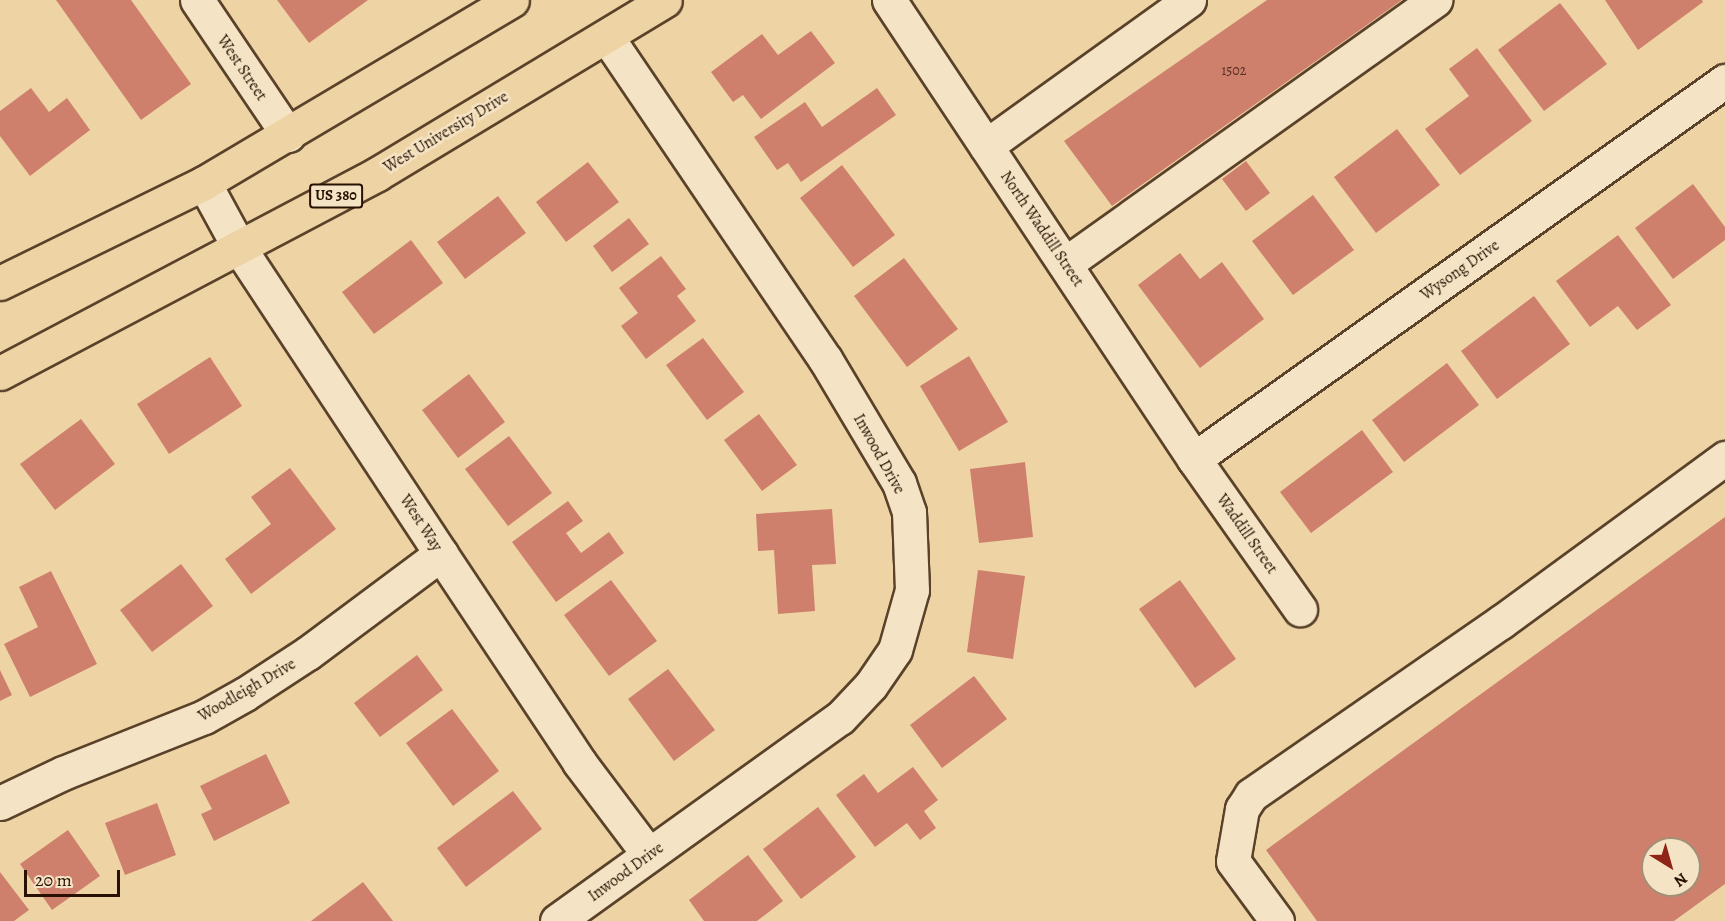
<!DOCTYPE html>
<style>
body{margin:0}
#map{position:relative;width:1725px;height:921px;overflow:hidden;background:#eed4a4;font-family:Alegreya,serif}
div>[style]{position:absolute}
.building>*{inset:0;background:#ce806d}
.roads{filter:drop-shadow(2px 0 #5a422a) drop-shadow(-2px 0 #5a422a) drop-shadow(0 2px #5a422a) drop-shadow(0 -2px #5a422a)}
.minor>*{height:33px;margin:-16.5px;padding:0 16.5px;transform-origin:16.5px;border-radius:16.5px;background:#f4e3c4}
.highway>*{height:33px;margin:-16.5px;padding:0 16.5px;transform-origin:16.5px;border-radius:16.5px;background:#eed4a4}
span{translate:-50% -50%;white-space:nowrap;text-align:center;line-height:1.15;-webkit-text-stroke:5px #f4e3c4;paint-order:stroke}
.number-label{font-size:14px;color:#522d1d}
.number-label span{-webkit-text-stroke-width:0}
.shield-label span{padding:2px 4px;background:#f4e3c4;border:2px solid;border-radius:4px;-webkit-text-stroke-width:0}
.shield-label{font-size:15px;color:#281102;font-weight:700}
.street-label{font-size:16px;color:#281102}
.north{position:absolute;left:1641px;top:837px;width:60px;height:60px;box-sizing:border-box;background:#f4e3c4;border:2px solid #a28f76;border-radius:50%;rotate:143deg;font-size:16px;font-weight:700;line-height:24px;text-align:center;color:#281102}
.north::after{content:'';display:block;margin:auto;width:21px;height:27px;background:#8f2418;clip-path:polygon(50% 0,100% 100%,50% 72%,0 100%)}
.scale{position:absolute;left:24px;top:870px;width:96px;height:27px;box-sizing:border-box;border:3px solid #281102;border-top:0;padding-left:8px;font-size:18px;line-height:21px;white-space:nowrap;color:#281102;-webkit-text-stroke:4px #f4e3c4;paint-order:stroke}
</style>
<div id="map">
<div class="building">
<div style="clip-path:polygon(56px 0,131px 0,191px 84px,141px 120px)"></div>
<div style="clip-path:polygon(277px 0,368px 0,309px 43px)"></div>
<div style="clip-path:polygon(1267px 0,1402px 0,1112px 206px,1064px 141px)"></div>
<div style="clip-path:polygon(1605px 0,1702px 0,1703px 2px,1638px 50px)"></div>
<div style="clip-path:polygon(1560px 3px,1607px 64px,1544px 111px,1498px 50px)"></div>
<div style="clip-path:polygon(811px 31px,835px 63px,761px 119px,743px 95px,733px 102px,711px 72px,762px 34px,778px 55px)"></div>
<div style="clip-path:polygon(1477px 48px,1532px 121px,1460px 175px,1425px 129px,1469px 96px,1449px 69px)"></div>
<div style="clip-path:polygon(31px 88px,49px 112px,67px 98px,90px 130px,30px 176px,0 136px,0 111px)"></div>
<div style="clip-path:polygon(877px 88px,896px 115px,801px 182px,788px 163px,777px 170px,754px 137px,805px 102px,822px 127px)"></div>
<div style="clip-path:polygon(1397px 129px,1440px 185px,1376px 233px,1334px 177px)"></div>
<div style="clip-path:polygon(1246px 161px,1270px 193px,1246px 211px,1222px 179px)"></div>
<div style="clip-path:polygon(588px 162px,619px 202px,566px 242px,536px 202px)"></div>
<div style="clip-path:polygon(842px 165px,895px 235px,853px 267px,800px 198px)"></div>
<div style="clip-path:polygon(1693px 184px,1725px 227px,1725px 240px,1673px 279px,1635px 228px)"></div>
<div style="clip-path:polygon(1313px 195px,1354px 250px,1293px 295px,1252px 241px)"></div>
<div style="clip-path:polygon(498px 196px,526px 233px,465px 279px,437px 242px)"></div>
<div style="clip-path:polygon(629px 218px,649px 244px,612px 272px,593px 246px)"></div>
<div style="clip-path:polygon(1618px 235px,1671px 305px,1637px 330px,1618px 306px,1590px 327px,1556px 281px)"></div>
<div style="clip-path:polygon(411px 240px,443px 283px,374px 334px,342px 292px)"></div>
<div style="clip-path:polygon(1180px 253px,1200px 279px,1222px 262px,1264px 319px,1200px 368px,1138px 285px)"></div>
<div style="clip-path:polygon(661px 256px,686px 289px,677px 296px,696px 321px,646px 359px,621px 326px,638px 313px,619px 288px)"></div>
<div style="clip-path:polygon(904px 258px,958px 329px,907px 367px,854px 296px)"></div>
<div style="clip-path:polygon(1534px 296px,1570px 344px,1497px 399px,1461px 351px)"></div>
<div style="clip-path:polygon(703px 338px,744px 392px,707px 420px,666px 365px)"></div>
<div style="clip-path:polygon(969px 356px,1008px 422px,959px 451px,920px 386px)"></div>
<div style="clip-path:polygon(210px 357px,242px 406px,169px 454px,137px 404px)"></div>
<div style="clip-path:polygon(1447px 363px,1479px 405px,1404px 462px,1372px 420px)"></div>
<div style="clip-path:polygon(469px 374px,505px 422px,458px 458px,422px 410px)"></div>
<div style="clip-path:polygon(759px 414px,797px 465px,762px 491px,724px 440px)"></div>
<div style="clip-path:polygon(81px 419px,115px 464px,55px 510px,20px 464px)"></div>
<div style="clip-path:polygon(1362px 430px,1393px 472px,1311px 533px,1280px 492px)"></div>
<div style="clip-path:polygon(509px 436px,552px 493px,508px 526px,465px 469px)"></div>
<div style="clip-path:polygon(1025px 462px,1033px 537px,979px 543px,970px 469px)"></div>
<div style="clip-path:polygon(290px 468px,336px 529px,251px 594px,225px 559px,271px 524px,251px 497px)"></div>
<div style="clip-path:polygon(568px 501px,583px 521px,566px 533px,581px 553px,609px 532px,624px 553px,556px 602px,512px 542px)"></div>
<div style="clip-path:polygon(832px 509px,836px 564px,812px 565px,815px 611px,778px 614px,774px 550px,758px 551px,756px 514px)"></div>
<div style="clip-path:polygon(evenodd,1725px 517px,1725px 884px,1674px 921px,1317px 921px,1266px 850px,1725px 517px,1653px 849px,1689px 849px,1689px 885px,1653px 885px,1653px 849px)"></div>
<div style="clip-path:polygon(181px 564px,213px 606px,152px 652px,120px 610px)"></div>
<div style="clip-path:polygon(978px 570px,1025px 576px,1013px 659px,967px 652px)"></div>
<div style="clip-path:polygon(51px 571px,97px 664px,30px 697px,4px 644px,38px 627px,19px 587px)"></div>
<div style="clip-path:polygon(611px 580px,657px 641px,609px 676px,564px 615px)"></div>
<div style="clip-path:polygon(1180px 580px,1236px 659px,1195px 688px,1139px 609px)"></div>
<div style="clip-path:polygon(417px 655px,443px 690px,380px 737px,354px 703px)"></div>
<div style="clip-path:polygon(668px 669px,715px 730px,674px 761px,628px 699px)"></div>
<div style="clip-path:polygon(0 670px,12px 695px,0 701px)"></div>
<div style="clip-path:polygon(974px 676px,1007px 719px,942px 768px,910px 725px)"></div>
<div style="clip-path:polygon(452px 709px,499px 771px,453px 806px,406px 743px)"></div>
<div style="clip-path:polygon(266px 754px,290px 803px,214px 841px,201px 814px,212px 809px,200px 786px)"></div>
<div style="clip-path:polygon(913px 767px,938px 800px,924px 811px,936px 828px,920px 840px,907px 823px,875px 847px,836px 795px,864px 774px,878px 793px)"></div>
<div style="clip-path:polygon(513px 791px,542px 829px,466px 887px,437px 848px)"></div>
<div style="clip-path:polygon(157px 803px,176px 855px,125px 875px,105px 823px)"></div>
<div style="clip-path:polygon(818px 807px,856px 857px,801px 899px,763px 849px)"></div>
<div style="clip-path:polygon(68px 830px,100px 876px,52px 910px,20px 864px)"></div>
<div style="clip-path:polygon(748px 855px,783px 901px,757px 921px,704px 921px,689px 900px)"></div>
<div style="clip-path:polygon(0 872px,29px 910px,14px 921px,0 921px)"></div>
<div style="clip-path:polygon(363px 882px,393px 921px,311px 921px)"></div>
</div>
<div class="roads">
<div class="minor">
<div style="left:197px;top:0;width:163px;rotate:56deg"></div>
<div style="left:889px;top:0;width:551px;rotate:56.4deg"></div>
<div style="left:1194px;top:459px;width:184px;rotate:54.8deg"></div>
<div style="left:986px;top:146px;width:250px;rotate:-35.7deg"></div>
<div style="left:204px;top:183px;width:75px;rotate:61.4deg"></div>
<div style="left:240px;top:249px;width:365px;rotate:56.6deg"></div>
<div style="left:441px;top:554px;width:250px;rotate:56.4deg"></div>
<div style="left:579px;top:762px;width:116px;rotate:53deg"></div>
<div style="left:1065px;top:264px;width:455px;rotate:-35.5deg"></div>
<div style="left:1194px;top:459px;width:652px;rotate:-35.45deg"></div>
<div style="left:0;top:803px;width:70px;rotate:-25.5deg"></div>
<div style="left:63px;top:773px;width:152px;rotate:-21.7deg"></div>
<div style="left:204px;top:717px;width:47px;rotate:-29.3deg"></div>
<div style="left:245px;top:694px;width:75px;rotate:-33.1deg"></div>
<div style="left:308px;top:653px;width:166px;rotate:-36.7deg"></div>
<div style="left:557px;top:921px;width:348px;rotate:-35.7deg"></div>
<div style="left:840px;top:718px;width:45px;rotate:-46.8deg"></div>
<div style="left:871px;top:685px;width:42px;rotate:-55.6deg"></div>
<div style="left:895px;top:650px;width:62px;rotate:-74.2deg"></div>
<div style="left:912px;top:590px;width:78px;rotate:-92.2deg"></div>
<div style="left:909px;top:512px;width:31px;rotate:-109deg"></div>
<div style="left:899px;top:483px;width:144px;rotate:-120.8deg"></div>
<div style="left:825px;top:359px;width:389px;rotate:-124.1deg"></div>
<div style="left:1277px;top:921px;width:74px;rotate:-126.3deg"></div>
<div style="left:1233px;top:861px;width:53px;rotate:-80.2deg"></div>
<div style="left:1242px;top:809px;width:17px;rotate:-57deg"></div>
<div style="left:1251px;top:795px;width:304px;rotate:-34.7deg"></div>
<div style="left:1501px;top:622px;width:278px;rotate:-36.2deg"></div>
</div>
<div class="highway">
<div style="left:0;top:283px;width:227px;rotate:-26.1deg"></div>
<div style="left:204px;top:183px;width:358px;rotate:-30.7deg"></div>
<div style="left:0;top:373px;width:426px;rotate:-27.8deg"></div>
<div style="left:377px;top:174px;width:336px;rotate:-31.1deg"></div>
</div>
</div>
<div class="number-label">
<span style="left:1234px;top:71px">1502</span>
</div>
<div class="shield-label">
<span style="left:336px;top:196px">US 380</span>
</div>
<div class="street-label">
<span style="left:242px;top:68px;rotate:56deg">West Street</span>
<span style="left:446px;top:132px;rotate:-31deg">West University Drive</span>
<span style="left:1042px;top:229px;rotate:56deg">North Waddill Street</span>
<span style="left:1460px;top:270px;rotate:-35deg">Wysong Drive</span>
<span style="left:879px;top:454px;rotate:61deg">Inwood Drive</span>
<span style="left:421px;top:523px;rotate:57deg">West Way</span>
<span style="left:1247px;top:534px;rotate:55deg">Waddill Street</span>
<span style="left:247px;top:690px;rotate:-30deg">Woodleigh Drive</span>
<span style="left:626px;top:872px;rotate:-36deg">Inwood Drive</span>
</div>
<div class="north">N</div>
<div class="scale">20 m</div>
</div>
